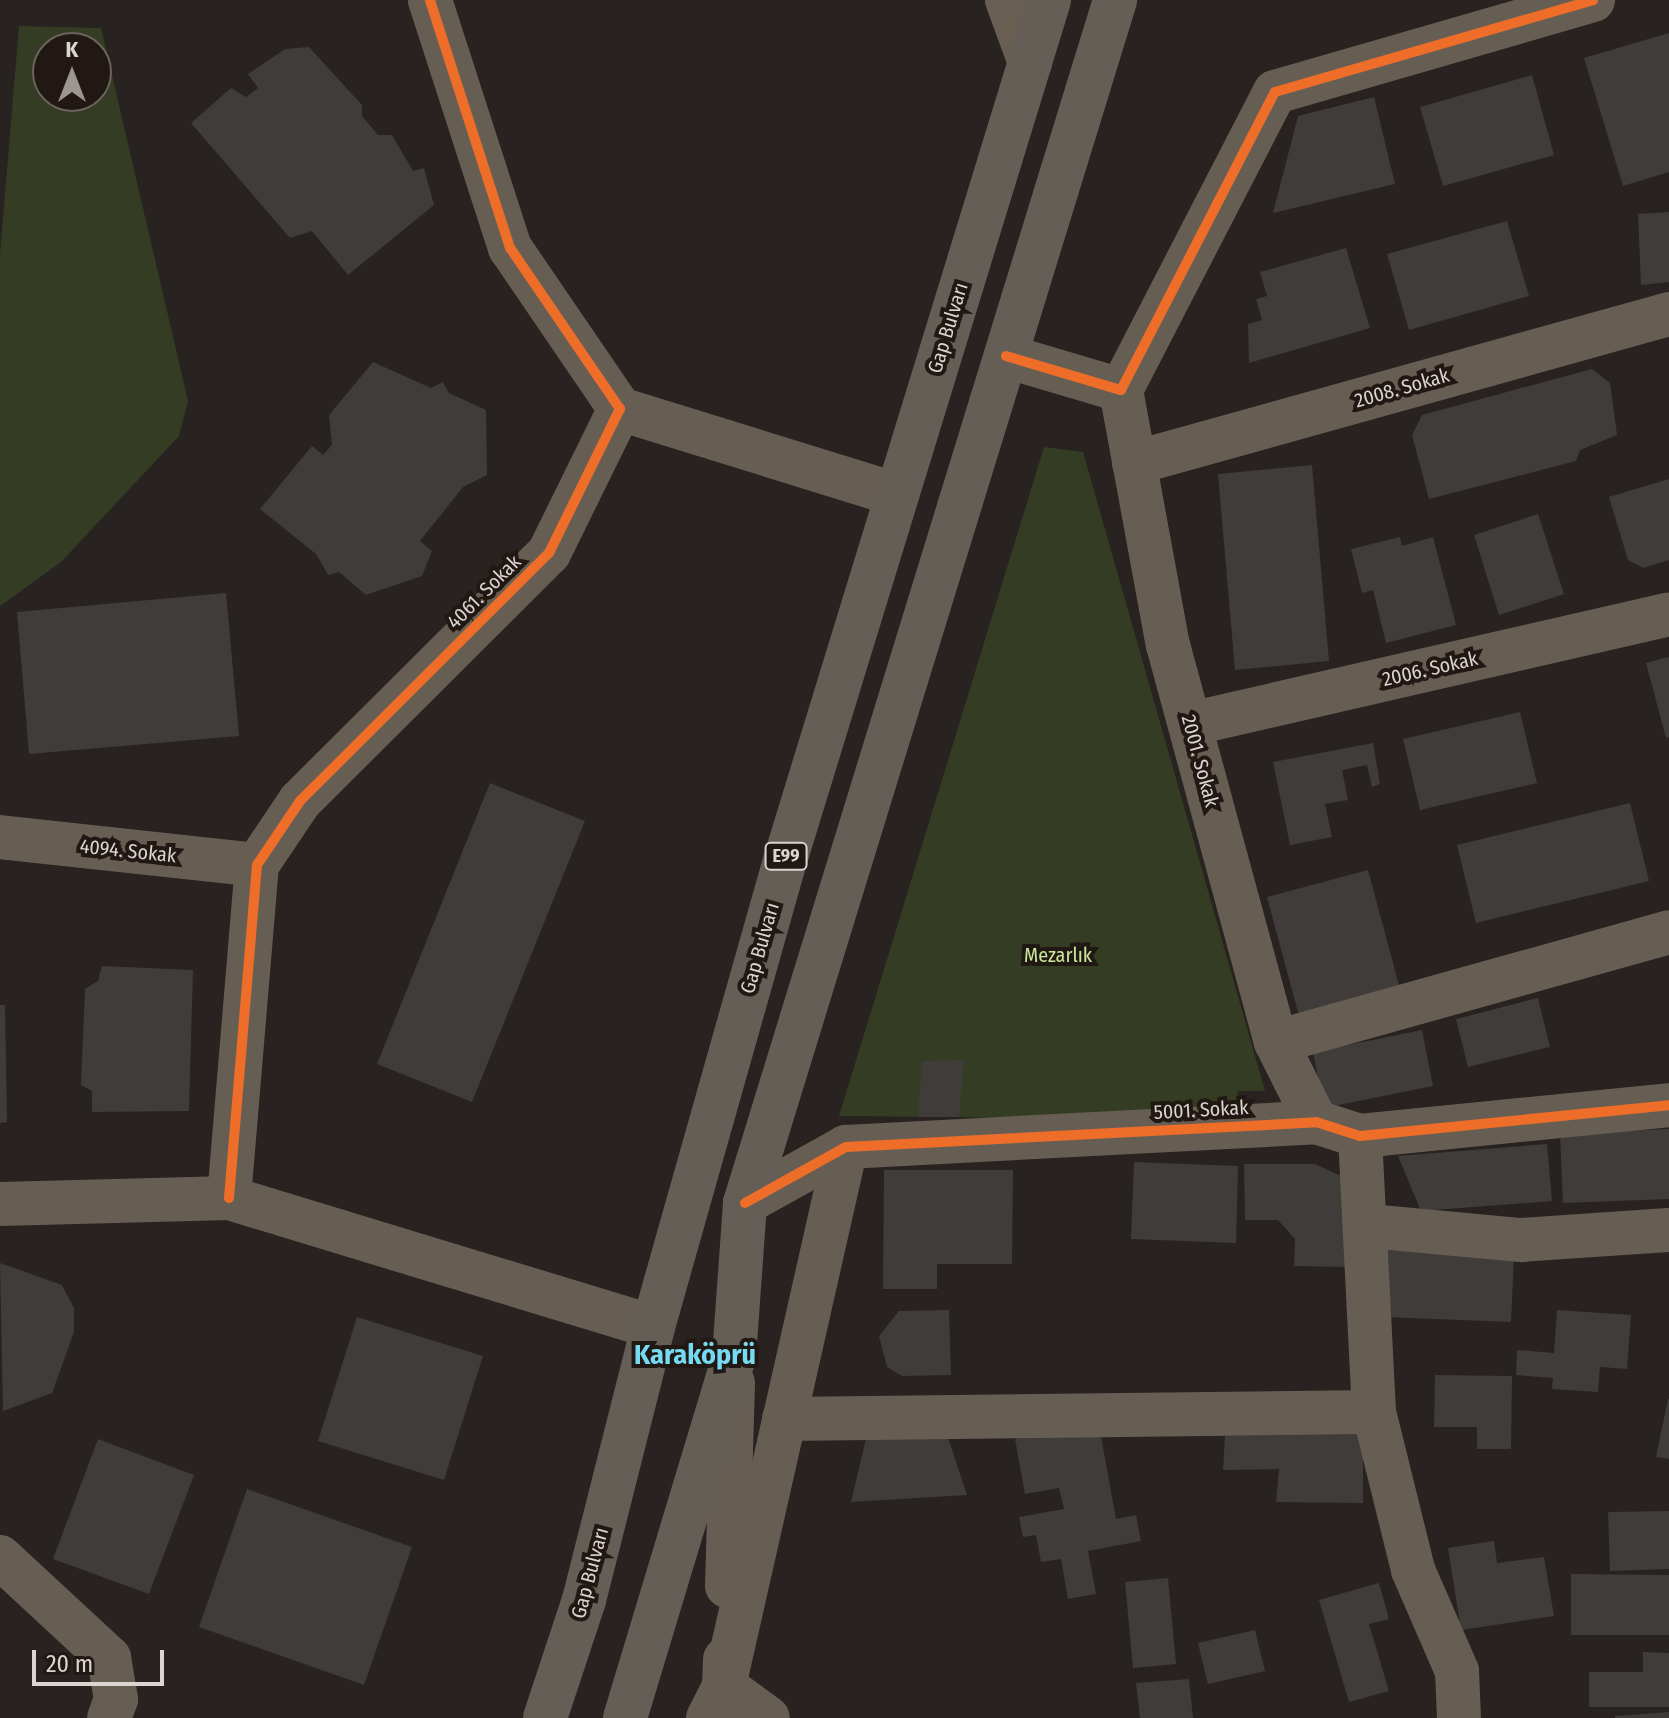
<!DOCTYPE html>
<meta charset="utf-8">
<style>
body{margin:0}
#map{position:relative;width:1669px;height:1718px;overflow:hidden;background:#282220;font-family:"Fira Sans Condensed",sans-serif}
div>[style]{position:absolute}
.green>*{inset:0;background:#343d24}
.building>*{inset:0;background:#403c3a}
.minor>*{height:44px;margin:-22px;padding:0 22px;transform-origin:22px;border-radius:22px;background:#675e53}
.major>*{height:44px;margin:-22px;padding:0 22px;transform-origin:22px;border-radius:22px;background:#695e52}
.highway>*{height:44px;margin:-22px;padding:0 22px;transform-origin:22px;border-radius:22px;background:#655e57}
.cycleway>*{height:10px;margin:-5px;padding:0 5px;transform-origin:5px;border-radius:5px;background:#ee6e29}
span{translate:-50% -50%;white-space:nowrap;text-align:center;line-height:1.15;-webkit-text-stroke:8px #211813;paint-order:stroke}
.shield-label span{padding:2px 6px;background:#211813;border:2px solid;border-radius:6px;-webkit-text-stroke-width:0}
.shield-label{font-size:18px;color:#dbd4d1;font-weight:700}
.street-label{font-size:20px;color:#dbd4d1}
.park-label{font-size:20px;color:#c8e79a}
.district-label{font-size:28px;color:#75daf2;font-weight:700}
.north{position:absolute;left:32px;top:32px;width:80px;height:80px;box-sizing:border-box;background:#211813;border:2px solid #6b635f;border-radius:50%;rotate:0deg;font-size:22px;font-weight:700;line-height:32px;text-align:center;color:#dbd4d1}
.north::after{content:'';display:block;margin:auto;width:28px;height:36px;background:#9c9693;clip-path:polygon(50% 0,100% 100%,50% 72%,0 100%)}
.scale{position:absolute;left:32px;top:1650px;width:132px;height:36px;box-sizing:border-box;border:4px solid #dbd4d1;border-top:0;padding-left:10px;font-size:24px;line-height:28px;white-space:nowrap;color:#dbd4d1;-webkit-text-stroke:6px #211813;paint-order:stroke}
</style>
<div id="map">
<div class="green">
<div style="clip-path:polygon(evenodd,19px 26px,101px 28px,188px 401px,179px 436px,61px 562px,0 606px,0 254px,19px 26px,96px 48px,96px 96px,48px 96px,48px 48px,96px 48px)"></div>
<div style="clip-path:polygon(1044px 447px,1083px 452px,1265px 1091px,1238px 1091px,1235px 1120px,839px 1116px)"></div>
</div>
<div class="building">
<div style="clip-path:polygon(1669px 33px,1669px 172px,1623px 186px,1584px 58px)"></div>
<div style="clip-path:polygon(309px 47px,362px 105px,362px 116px,378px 135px,392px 135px,413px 171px,424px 168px,434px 205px,348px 275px,312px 231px,290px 238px,191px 123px,231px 88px,246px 97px,258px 88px,248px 74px,285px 49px)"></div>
<div style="clip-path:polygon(1532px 75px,1554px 155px,1443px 186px,1420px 107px)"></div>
<div style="clip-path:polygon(1374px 97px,1395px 184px,1273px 213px,1298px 116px)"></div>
<div style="clip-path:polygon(1669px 212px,1669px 282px,1641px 285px,1638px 214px)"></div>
<div style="clip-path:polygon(1507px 221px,1529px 296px,1409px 330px,1387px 254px)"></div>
<div style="clip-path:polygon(1346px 248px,1370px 328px,1249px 363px,1248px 324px,1262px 320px,1256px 299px,1267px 296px,1260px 272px)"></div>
<div style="clip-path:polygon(373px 362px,431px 388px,443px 382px,449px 393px,486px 410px,487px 475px,463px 487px,420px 541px,432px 551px,422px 576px,366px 595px,339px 572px,328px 575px,316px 554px,260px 509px,312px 446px,323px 455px,332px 445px,329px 415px)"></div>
<div style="clip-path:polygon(1592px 369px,1610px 383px,1617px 435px,1580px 450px,1576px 461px,1429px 499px,1412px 435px,1422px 415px)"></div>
<div style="clip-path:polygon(1312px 465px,1329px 661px,1235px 670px,1218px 474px)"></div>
<div style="clip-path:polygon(1669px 479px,1669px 560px,1643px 568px,1628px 560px,1609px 497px)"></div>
<div style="clip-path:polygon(1538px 514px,1564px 594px,1499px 615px,1474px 535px)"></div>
<div style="clip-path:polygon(1400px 537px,1402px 546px,1433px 537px,1456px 625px,1386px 643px,1373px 590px,1362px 593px,1351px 549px)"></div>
<div style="clip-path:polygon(226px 593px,239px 736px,29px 754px,17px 612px)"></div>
<div style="clip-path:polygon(1669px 657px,1669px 737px,1666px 738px,1646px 663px)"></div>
<div style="clip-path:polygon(1520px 712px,1537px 783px,1420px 810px,1403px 739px)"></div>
<div style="clip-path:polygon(1373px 743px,1380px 784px,1372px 787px,1367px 765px,1342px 770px,1348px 800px,1325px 804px,1332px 837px,1290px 845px,1273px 762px)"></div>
<div style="clip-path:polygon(490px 783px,585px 821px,472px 1102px,377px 1064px)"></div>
<div style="clip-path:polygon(1630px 803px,1649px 881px,1476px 923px,1457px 845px)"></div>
<div style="clip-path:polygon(1368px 870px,1400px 989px,1299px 1016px,1267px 897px)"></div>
<div style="clip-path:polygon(102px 966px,193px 970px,189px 1111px,92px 1112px,92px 1091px,81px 1085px,85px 989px,98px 981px)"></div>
<div style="clip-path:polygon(1538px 998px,1550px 1047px,1468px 1067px,1456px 1019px)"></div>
<div style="clip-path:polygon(0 1005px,5px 1005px,7px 1122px,0 1123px)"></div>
<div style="clip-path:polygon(1422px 1030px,1433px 1086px,1324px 1108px,1313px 1052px)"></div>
<div style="clip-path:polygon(964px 1060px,959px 1117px,918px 1117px,922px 1061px)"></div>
<div style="clip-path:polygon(1669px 1129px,1669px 1199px,1563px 1203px,1560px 1133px)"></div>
<div style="clip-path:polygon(1547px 1144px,1552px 1201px,1421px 1211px,1398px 1156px)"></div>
<div style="clip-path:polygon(1134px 1162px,1238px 1166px,1236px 1243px,1131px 1239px)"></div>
<div style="clip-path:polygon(1244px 1164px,1315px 1164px,1348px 1179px,1347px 1267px,1294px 1266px,1295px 1239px,1278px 1220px,1245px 1220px)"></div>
<div style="clip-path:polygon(884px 1170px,1013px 1170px,1012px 1264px,937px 1264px,937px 1289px,883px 1289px)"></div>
<div style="clip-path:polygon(1387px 1250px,1514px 1257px,1511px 1322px,1384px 1317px)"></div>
<div style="clip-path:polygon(0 1263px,62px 1285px,74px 1308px,74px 1332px,52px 1393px,3px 1411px)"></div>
<div style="clip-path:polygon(949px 1310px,951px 1375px,902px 1376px,887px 1367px,879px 1336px,899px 1311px)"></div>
<div style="clip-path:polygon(1557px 1310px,1631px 1315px,1627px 1369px,1600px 1367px,1598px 1392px,1552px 1389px,1553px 1378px,1516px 1375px,1517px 1350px,1554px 1353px)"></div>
<div style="clip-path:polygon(357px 1317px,483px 1356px,444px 1480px,318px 1441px)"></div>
<div style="clip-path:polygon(1435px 1375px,1512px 1376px,1511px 1449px,1477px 1449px,1477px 1427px,1434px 1427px)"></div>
<div style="clip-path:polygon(1668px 1399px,1669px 1399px,1669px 1459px,1656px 1457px)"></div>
<div style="clip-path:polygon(944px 1425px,967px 1495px,851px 1502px,869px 1426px)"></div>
<div style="clip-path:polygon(1099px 1425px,1116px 1519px,1136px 1515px,1141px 1541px,1088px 1551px,1096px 1594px,1068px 1599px,1061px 1559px,1041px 1562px,1036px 1535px,1023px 1537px,1019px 1517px,1064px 1509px,1059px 1488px,1025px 1494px,1015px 1439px)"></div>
<div style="clip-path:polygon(1363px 1434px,1363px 1503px,1276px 1502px,1279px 1469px,1223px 1470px,1225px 1436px)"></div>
<div style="clip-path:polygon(98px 1439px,194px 1475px,149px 1594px,53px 1559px)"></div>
<div style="clip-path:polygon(247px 1489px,412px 1547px,364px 1685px,199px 1627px)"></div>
<div style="clip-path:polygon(1669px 1511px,1669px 1569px,1610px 1571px,1608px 1512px)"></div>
<div style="clip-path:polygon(1494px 1541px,1497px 1563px,1544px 1557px,1554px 1616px,1461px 1630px,1448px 1548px)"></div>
<div style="clip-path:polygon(1571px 1574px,1669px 1575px,1669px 1635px,1571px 1635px)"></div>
<div style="clip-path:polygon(1168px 1578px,1176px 1664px,1133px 1668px,1125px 1582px)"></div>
<div style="clip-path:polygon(1379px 1583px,1389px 1619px,1369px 1624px,1389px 1691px,1349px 1702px,1319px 1600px)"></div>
<div style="clip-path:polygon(1255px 1630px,1265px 1671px,1208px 1684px,1198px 1643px)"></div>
<div style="clip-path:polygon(1643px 1652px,1669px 1653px,1669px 1707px,1589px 1707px,1589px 1672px,1643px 1672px)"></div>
<div style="clip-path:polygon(1189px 1679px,1193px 1718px,1140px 1718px,1136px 1683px)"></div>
<div style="clip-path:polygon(1669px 1712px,1669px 1718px,1615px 1718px,1615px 1716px)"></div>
</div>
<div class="minor">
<div style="left:1006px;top:356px;width:120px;rotate:16.5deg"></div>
<div style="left:1121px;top:390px;width:335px;rotate:-62.7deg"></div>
<div style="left:1275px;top:92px;width:331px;rotate:-16.1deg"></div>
<div style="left:1121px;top:390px;width:259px;rotate:79.6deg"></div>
<div style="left:1168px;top:645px;width:411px;rotate:74.8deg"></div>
<div style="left:1276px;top:1042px;width:89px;rotate:63.4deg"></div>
<div style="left:620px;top:409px;width:290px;rotate:17.2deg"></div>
<div style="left:1134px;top:463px;width:555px;rotate:-15.56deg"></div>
<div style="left:1190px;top:724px;width:491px;rotate:-12.9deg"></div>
<div style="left:0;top:837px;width:259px;rotate:6.2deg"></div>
<div style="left:1276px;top:1042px;width:408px;rotate:-15.6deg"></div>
<div style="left:1360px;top:1136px;width:276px;rotate:87.1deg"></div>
<div style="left:1374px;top:1412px;width:163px;rotate:76.1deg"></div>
<div style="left:1413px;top:1570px;width:110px;rotate:66.5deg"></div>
<div style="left:1457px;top:1671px;width:47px;rotate:87.6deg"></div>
<div style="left:229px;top:1198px;width:334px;rotate:-85.2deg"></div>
<div style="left:257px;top:865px;width:77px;rotate:-56.1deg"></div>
<div style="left:300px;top:801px;width:351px;rotate:-44.9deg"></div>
<div style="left:549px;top:553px;width:161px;rotate:-63.8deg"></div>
<div style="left:620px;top:409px;width:195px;rotate:-124.3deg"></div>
<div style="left:510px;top:248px;width:261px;rotate:-107.9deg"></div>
<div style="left:745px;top:1203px;width:115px;rotate:-29deg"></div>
<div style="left:846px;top:1147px;width:471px;rotate:-3deg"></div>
<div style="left:1316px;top:1122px;width:46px;rotate:17.7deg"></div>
<div style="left:1360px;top:1136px;width:311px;rotate:-5.7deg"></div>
<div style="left:0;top:1204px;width:229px;rotate:-1.5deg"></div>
<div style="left:229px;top:1198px;width:443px;rotate:16.9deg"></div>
<div style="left:1369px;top:1226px;width:153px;rotate:5.3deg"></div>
<div style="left:1521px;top:1240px;width:148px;rotate:-3.9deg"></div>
<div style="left:784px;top:1419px;width:590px;rotate:-0.68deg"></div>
<div style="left:0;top:1557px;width:149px;rotate:42.8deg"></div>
<div style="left:109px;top:1658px;width:42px;rotate:80.3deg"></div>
<div style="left:116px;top:1699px;width:20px;rotate:110deg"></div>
<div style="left:727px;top:1586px;width:203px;rotate:-88.3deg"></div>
<div style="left:725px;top:1659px;width:27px;rotate:92deg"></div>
<div style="left:724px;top:1686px;width:54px;rotate:36deg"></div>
<div style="left:708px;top:1718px;width:36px;rotate:-63deg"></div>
<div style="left:724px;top:1686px;width:553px;rotate:-77.25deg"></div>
</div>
<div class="major">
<div style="left:1007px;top:0;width:67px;rotate:69.9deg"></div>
</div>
<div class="highway">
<div style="left:545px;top:1718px;width:124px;rotate:-71.7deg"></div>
<div style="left:584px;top:1600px;width:282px;rotate:-75.8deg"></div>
<div style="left:653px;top:1327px;width:492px;rotate:-74.2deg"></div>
<div style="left:787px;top:854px;width:893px;rotate:-72.94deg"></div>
<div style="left:625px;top:1718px;width:377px;rotate:-73.2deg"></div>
<div style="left:734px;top:1357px;width:154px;rotate:-85.9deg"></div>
<div style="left:745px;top:1203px;width:1259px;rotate:-72.9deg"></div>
</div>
<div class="cycleway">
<div style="left:1006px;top:356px;width:120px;rotate:16.5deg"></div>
<div style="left:1121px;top:390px;width:335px;rotate:-62.7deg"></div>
<div style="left:1275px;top:92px;width:331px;rotate:-16.1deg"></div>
<div style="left:229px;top:1198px;width:334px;rotate:-85.2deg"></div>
<div style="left:257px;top:865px;width:77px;rotate:-56.1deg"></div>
<div style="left:300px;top:801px;width:351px;rotate:-44.9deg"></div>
<div style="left:549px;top:553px;width:161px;rotate:-63.8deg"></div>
<div style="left:620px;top:409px;width:195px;rotate:-124.3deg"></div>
<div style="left:510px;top:248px;width:261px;rotate:-107.9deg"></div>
<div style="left:745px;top:1203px;width:115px;rotate:-29deg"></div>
<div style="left:846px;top:1147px;width:471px;rotate:-3deg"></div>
<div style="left:1316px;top:1122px;width:46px;rotate:17.7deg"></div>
<div style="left:1360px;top:1136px;width:311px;rotate:-5.7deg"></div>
</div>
<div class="shield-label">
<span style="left:786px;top:856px">E99</span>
</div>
<div class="street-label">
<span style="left:948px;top:328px;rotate:-73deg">Gap Bulvarı</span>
<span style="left:1402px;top:388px;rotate:-16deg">2008. Sokak</span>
<span style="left:484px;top:592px;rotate:-45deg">4061. Sokak</span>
<span style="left:1430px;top:669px;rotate:-13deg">2006. Sokak</span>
<span style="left:1200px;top:761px;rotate:75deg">2001. Sokak</span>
<span style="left:128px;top:851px;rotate:6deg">4094. Sokak</span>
<span style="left:760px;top:948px;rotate:-74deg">Gap Bulvarı</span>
<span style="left:1201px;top:1110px;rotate:-3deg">5001. Sokak</span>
<span style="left:590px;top:1573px;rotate:-75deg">Gap Bulvarı</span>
</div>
<div class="park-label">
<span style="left:1058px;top:955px">Mezarlık</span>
</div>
<div class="district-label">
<span style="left:695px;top:1355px">Karaköprü</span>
</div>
<div class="north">K</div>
<div class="scale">20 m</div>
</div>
